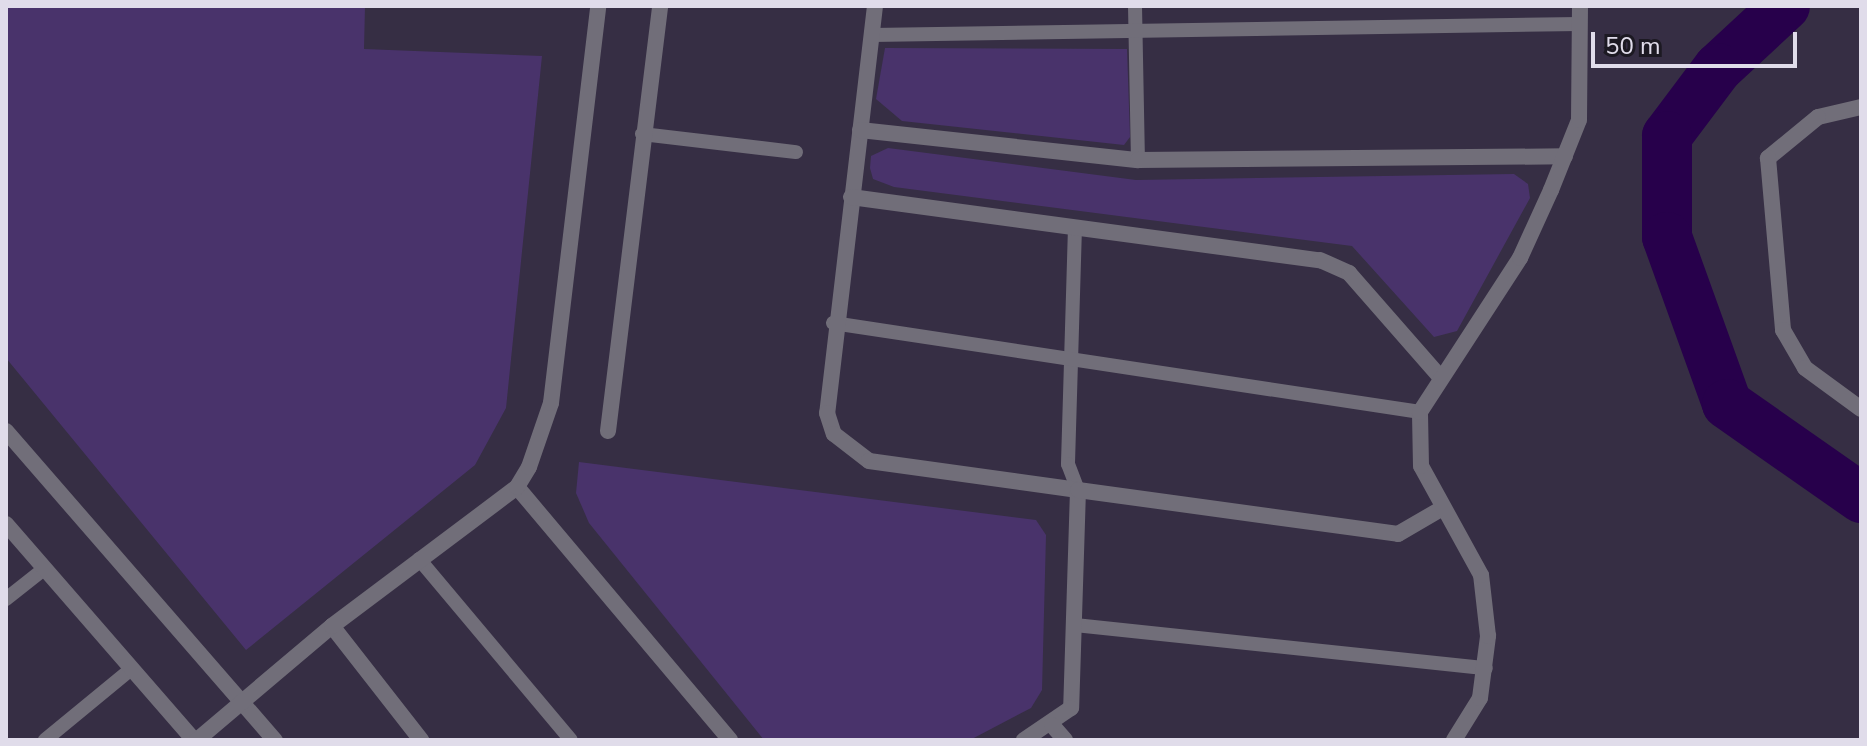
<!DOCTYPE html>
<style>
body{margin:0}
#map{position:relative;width:1867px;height:746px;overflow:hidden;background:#362e44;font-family:"Nunito Sans",sans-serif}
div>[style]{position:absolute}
.green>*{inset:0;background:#49336b}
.river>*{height:50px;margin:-25px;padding:0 25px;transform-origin:25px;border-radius:25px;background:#27004b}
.service>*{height:14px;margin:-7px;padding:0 7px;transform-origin:7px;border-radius:7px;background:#716e79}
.minor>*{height:16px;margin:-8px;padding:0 8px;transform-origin:8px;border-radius:8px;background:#716e79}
span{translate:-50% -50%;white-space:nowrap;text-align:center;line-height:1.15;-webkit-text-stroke:7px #1c1922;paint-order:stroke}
.frame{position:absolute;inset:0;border:8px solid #e0dcea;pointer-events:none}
.scale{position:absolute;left:1591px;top:32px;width:206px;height:36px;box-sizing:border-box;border:4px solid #e0dcea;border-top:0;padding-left:10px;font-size:24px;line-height:28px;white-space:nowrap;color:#e0dcea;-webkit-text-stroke:6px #1c1922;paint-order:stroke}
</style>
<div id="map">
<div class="green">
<div style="clip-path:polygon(6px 6px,365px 6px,364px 49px,542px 56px,506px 408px,475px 465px,246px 650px,6px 358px)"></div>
<div style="clip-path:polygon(885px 48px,1127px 49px,1130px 137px,1124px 145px,902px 121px,876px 99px)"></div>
<div style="clip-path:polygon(888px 148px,1136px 180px,1514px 174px,1528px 184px,1530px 198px,1457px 331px,1434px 337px,1352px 246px,894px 187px,873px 179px,870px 168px,871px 156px)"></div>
<div style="clip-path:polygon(579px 462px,1036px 520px,1046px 535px,1042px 690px,1031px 708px,970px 740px,764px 740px,589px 523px,576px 493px)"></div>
</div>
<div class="river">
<div style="left:1785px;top:6px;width:91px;rotate:137.2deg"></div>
<div style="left:1718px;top:68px;width:85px;rotate:126.9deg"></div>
<div style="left:1667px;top:136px;width:101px;rotate:90deg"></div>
<div style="left:1667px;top:237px;width:177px;rotate:70.2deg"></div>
<div style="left:1727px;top:404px;width:164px;rotate:35deg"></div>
</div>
<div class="service">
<div style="left:1135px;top:6px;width:154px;rotate:88.9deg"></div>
<div style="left:872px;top:35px;width:707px;rotate:-0.89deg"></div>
<div style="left:642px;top:134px;width:155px;rotate:6.7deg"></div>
<div style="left:1075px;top:227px;width:237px;rotate:91.7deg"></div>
<div style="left:1068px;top:464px;width:28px;rotate:69deg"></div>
<div style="left:833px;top:323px;width:594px;rotate:8.62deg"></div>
<div style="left:419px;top:559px;width:236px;rotate:50deg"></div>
<div style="left:6px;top:599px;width:48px;rotate:-38.3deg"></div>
<div style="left:1075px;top:625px;width:413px;rotate:6deg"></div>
<div style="left:45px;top:740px;width:110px;rotate:-39.5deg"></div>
</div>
<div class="minor">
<div style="left:875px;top:6px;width:410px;rotate:96.7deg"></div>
<div style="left:827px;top:413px;width:22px;rotate:72deg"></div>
<div style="left:834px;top:434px;width:44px;rotate:37.6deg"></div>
<div style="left:869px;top:461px;width:211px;rotate:7.9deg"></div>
<div style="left:1078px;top:490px;width:218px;rotate:91.8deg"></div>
<div style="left:1071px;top:708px;width:57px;rotate:145.8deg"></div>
<div style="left:1861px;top:107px;width:44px;rotate:166.9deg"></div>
<div style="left:1818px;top:117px;width:65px;rotate:140.6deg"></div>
<div style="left:1768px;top:158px;width:173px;rotate:85deg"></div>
<div style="left:1783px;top:330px;width:44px;rotate:59.9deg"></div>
<div style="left:1805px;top:368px;width:69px;rotate:36.2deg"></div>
<div style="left:860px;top:130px;width:280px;rotate:6.2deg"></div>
<div style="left:1138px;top:160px;width:427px;rotate:-0.5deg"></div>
<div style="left:851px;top:197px;width:473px;rotate:7.7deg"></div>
<div style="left:1320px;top:260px;width:32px;rotate:24deg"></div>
<div style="left:1349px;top:273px;width:138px;rotate:48.8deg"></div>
<div style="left:6px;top:431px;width:410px;rotate:49deg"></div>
<div style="left:608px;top:431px;width:428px;rotate:-83deg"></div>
<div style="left:517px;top:487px;width:331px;rotate:49.9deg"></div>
<div style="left:1078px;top:490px;width:323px;rotate:7.8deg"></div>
<div style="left:1398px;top:534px;width:50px;rotate:-30.2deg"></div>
<div style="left:6px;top:524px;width:286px;rotate:49deg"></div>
<div style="left:332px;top:626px;width:145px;rotate:52deg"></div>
<div style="left:1052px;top:725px;width:20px;rotate:49deg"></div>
<div style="left:197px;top:740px;width:177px;rotate:-40.2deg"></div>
<div style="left:332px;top:626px;width:231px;rotate:-36.9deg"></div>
<div style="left:517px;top:487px;width:23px;rotate:-59deg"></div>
<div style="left:529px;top:467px;width:68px;rotate:-71deg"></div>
<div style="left:551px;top:403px;width:400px;rotate:-83.2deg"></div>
<div style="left:1454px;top:740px;width:49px;rotate:-58.2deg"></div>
<div style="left:1480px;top:698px;width:63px;rotate:-82.6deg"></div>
<div style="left:1488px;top:636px;width:61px;rotate:-96.5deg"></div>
<div style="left:1481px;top:575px;width:124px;rotate:-118.8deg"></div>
<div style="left:1421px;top:466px;width:54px;rotate:-91.1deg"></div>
<div style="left:1420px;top:412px;width:184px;rotate:-57deg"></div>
<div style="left:1520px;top:258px;width:75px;rotate:-65.5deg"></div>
<div style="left:1551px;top:190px;width:75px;rotate:-68.2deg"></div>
<div style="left:1579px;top:120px;width:114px;rotate:-89.5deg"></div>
</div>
<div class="frame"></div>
<div class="scale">50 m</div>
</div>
